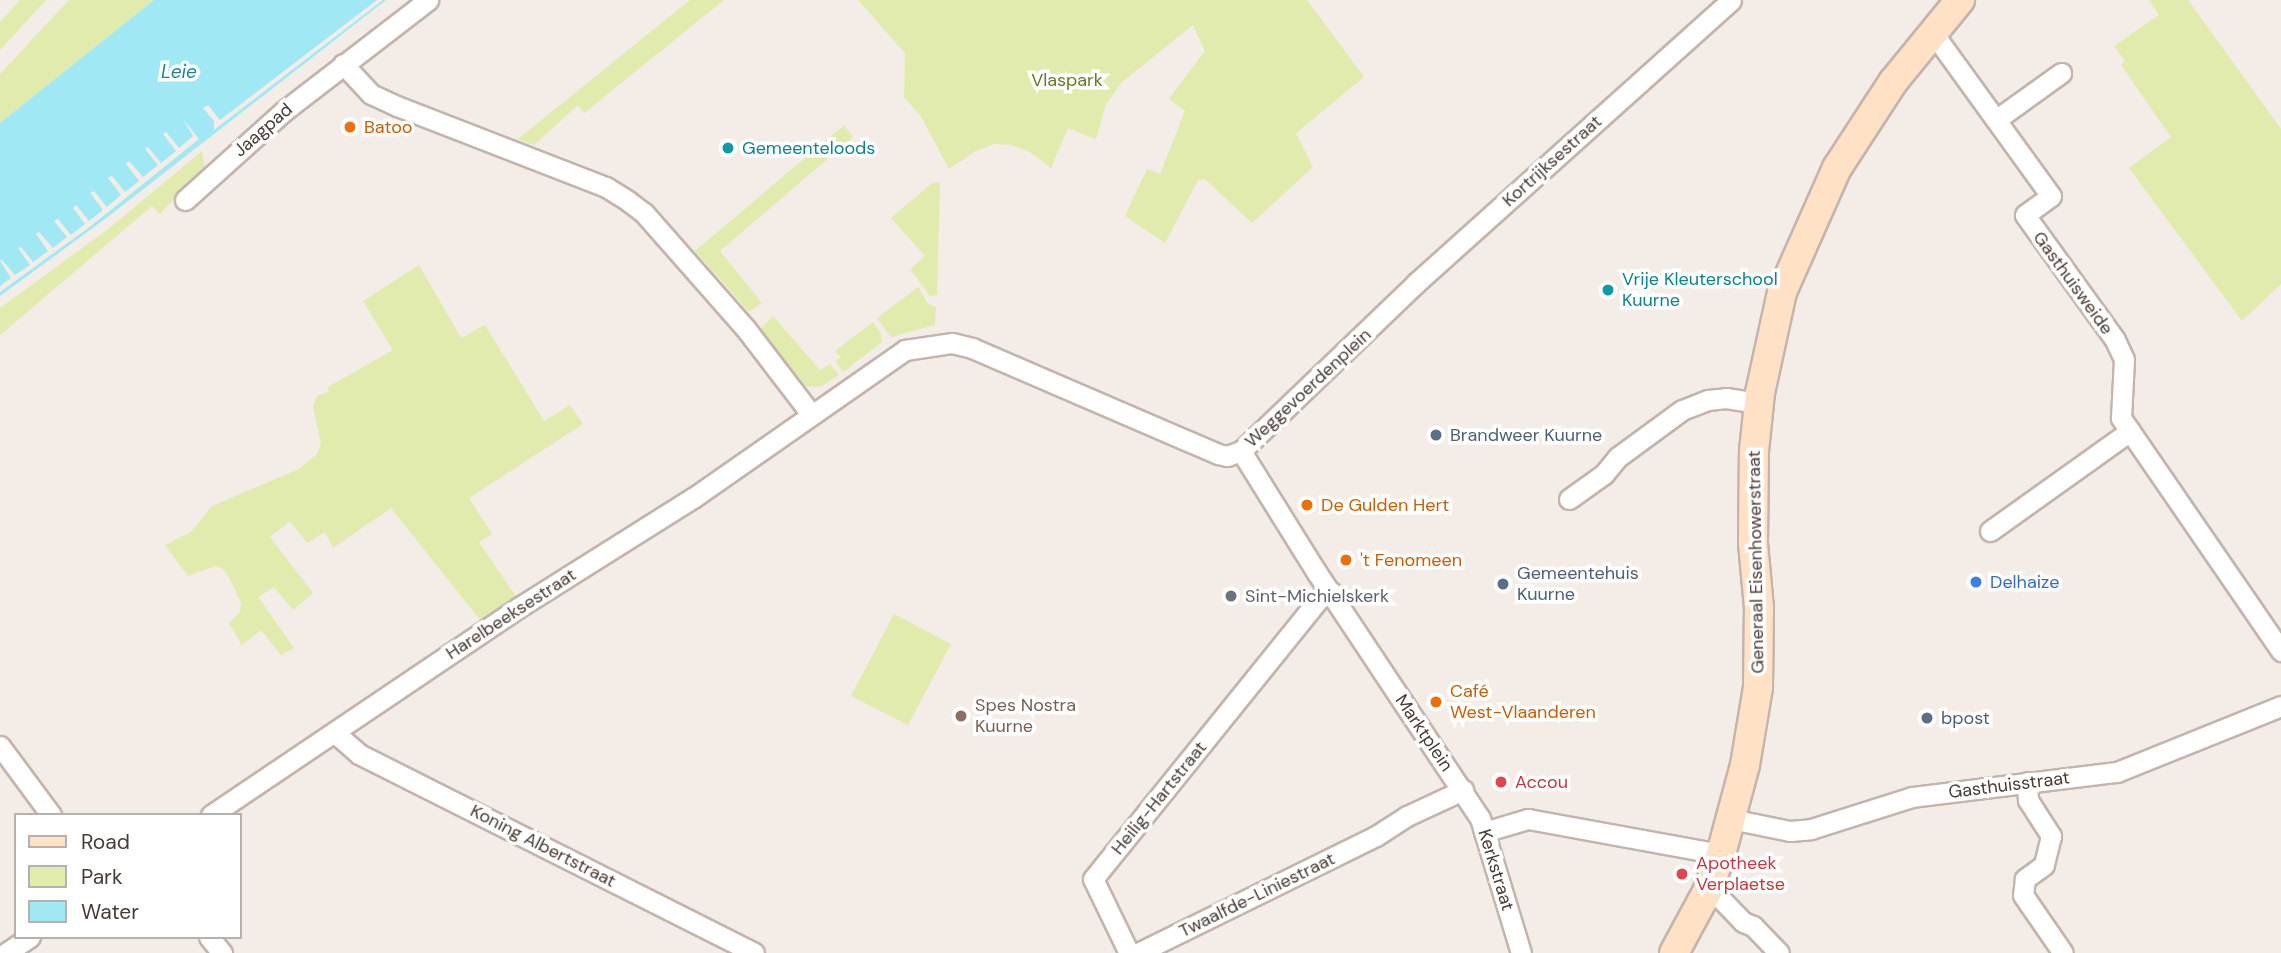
<!DOCTYPE html>
<meta charset="utf-8">
<style>
body{margin:0}
#map{position:relative;width:2281px;height:953px;overflow:hidden;background:#f4ece7;font-family:"DM Sans",sans-serif}
div>[style]{position:absolute}
.green>*{inset:0;background:#e0ebad}
.water>*{inset:0;background:#a0e9f4}
.pier>*{inset:0;background:#f4ece7}
.roads{filter:drop-shadow(2px 0 #c3b4ac) drop-shadow(-2px 0 #c3b4ac) drop-shadow(0 2px #c3b4ac) drop-shadow(0 -2px #c3b4ac)}
.street>*{height:19px;margin:-9.5px;padding:0 9.5px;transform-origin:9.5px;border-radius:9.5px;background:#fff}
.secondary>*{height:28px;margin:-14px;padding:0 14px;transform-origin:14px;border-radius:14px;background:#ffe1c6}
.dots>*{width:19px;height:19px;translate:-50% -50%;box-sizing:border-box;border:4px solid #fff;border-radius:50%}
span{translate:-50% -50%;white-space:nowrap;text-align:center;line-height:1.15;-webkit-text-stroke:7px #fff;paint-order:stroke}
.park-label{font-size:18px;color:#5f7d25}
.food-label{font-size:18px;color:#c56008}
.left{translate:0 -50%;text-align:left}
.street-label{font-size:18px;color:#483b35}
.culture-label{font-size:18px;color:#0d838f}
.service-label{font-size:18px;color:#4e5e75}
.shop-label{font-size:18px;color:#366cbe}
.worship-label{font-size:18px;color:#5b616d}
.education-label{font-size:18px;color:#785e54}
.health-label{font-size:18px;color:#be3a42}
.water-label{font-size:19px;color:#228090;font-style:italic}
.legend{position:absolute;left:14px;top:813px;width:228px;height:126px;box-sizing:border-box;background:#fff;border:2px solid #b6b1ae;margin:0;padding:9px 12px;list-style:none;font-size:21px;color:#483b35}
.legend li{display:flex;align-items:center;gap:14px;height:35px}
.legend b{width:35px;border:2px solid #b6b1ae}
</style>
<div id="map">
<div class="green">
<div style="clip-path:polygon(20px 0,46px 0,0 50px,0 22px)"></div>
<div style="clip-path:polygon(69px 0,154px 0,0 123px,0 74px)"></div>
<div style="clip-path:polygon(690px 0,724px 0,584px 113px,578px 105px,534px 145px,518px 139px)"></div>
<div style="clip-path:polygon(858px 0,1307px 0,1364px 77px,1296px 133px,1313px 167px,1252px 223px,1205px 179px,1198px 180px,1165px 243px,1125px 216px,1147px 169px,1160px 174px,1185px 111px,1169px 99px,1205px 51px,1193px 25px,1122px 82px,1106px 104px,1096px 139px,1068px 128px,1051px 168px,1030px 152px,1011px 145px,994px 144px,976px 151px,949px 169px,920px 115px,904px 97px,905px 53px)"></div>
<div style="clip-path:polygon(2149px 0,2188px 0,2281px 129px,2281px 284px,2242px 321px,2129px 168px,2171px 137px,2121px 65px,2125px 61px,2114px 46px,2159px 15px)"></div>
<div style="clip-path:polygon(844px 125px,853px 137px,720px 251px,762px 303px,749px 312px,695px 251px)"></div>
<div style="clip-path:polygon(202px 151px,205px 166px,160px 214px,152px 206px,0 335px,0 308px,107px 230px)"></div>
<div style="clip-path:polygon(940px 182px,937px 295px,930px 296px,910px 269px,925px 256px,891px 218px,932px 183px)"></div>
<div style="clip-path:polygon(419px 265px,461px 338px,485px 325px,544px 421px,570px 405px,583px 424px,469px 498px,492px 534px,479px 542px,517px 598px,481px 621px,391px 508px,333px 548px,325px 532px,307px 543px,290px 521px,270px 537px,313px 593px,293px 610px,274px 587px,258px 597px,294px 648px,281px 655px,261px 630px,242px 645px,229px 623px,240px 612px,241px 603px,229px 577px,222px 568px,215px 566px,188px 576px,165px 545px,191px 532px,212px 506px,299px 469px,317px 454px,321px 443px,313px 407px,317px 396px,329px 392px,328px 387px,393px 350px,363px 301px)"></div>
<div style="clip-path:polygon(918px 287px,928px 304px,936px 307px,935px 325px,891px 337px,877px 318px)"></div>
<div style="clip-path:polygon(773px 316px,820px 370px,830px 364px,839px 375px,820px 387px,805px 386px,760px 329px)"></div>
<div style="clip-path:polygon(873px 322px,880px 332px,882px 342px,843px 372px,835px 361px,841px 357px,835px 351px)"></div>
<div style="clip-path:polygon(894px 614px,951px 644px,908px 725px,851px 696px)"></div>
</div>
<div class="water">
<div style="clip-path:polygon(154px 0,386px 0,109px 216px,0 296px,0 123px)"></div>
</div>
<div class="pier">
<div style="clip-path:polygon(377px 0,383px 0,214px 130px,214px 121px,203px 108px,208px 105px,220px 120px)"></div>
<div style="clip-path:polygon(183px 119px,199px 139px,91px 226px,0 292px,0 286px,11px 278px,0 261px,2px 260px,15px 275px,30px 265px,18px 248px,21px 247px,33px 262px,48px 251px,36px 234px,39px 232px,53px 248px,67px 237px,54px 221px,58px 219px,71px 235px,85px 224px,73px 208px,76px 205px,89px 221px,103px 210px,90px 193px,94px 191px,107px 207px,121px 195px,108px 178px,112px 176px,125px 192px,139px 181px,126px 164px,129px 161px,143px 177px,158px 165px,145px 149px,148px 147px,161px 163px,176px 151px,163px 134px,166px 132px,179px 148px,193px 136px)"></div>
</div>
<div class="roads">
<div class="street">
<div style="left:1933px;top:33px;width:201px;rotate:54.1deg"></div>
<div style="left:2051px;top:196px;width:32px;rotate:144deg"></div>
<div style="left:2025px;top:215px;width:154px;rotate:54.2deg"></div>
<div style="left:2115px;top:340px;width:21px;rotate:65deg"></div>
<div style="left:2124px;top:359px;width:59px;rotate:92.9deg"></div>
<div style="left:2121px;top:418px;width:283px;rotate:55.5deg"></div>
<div style="left:343px;top:64px;width:41px;rotate:47deg"></div>
<div style="left:371px;top:94px;width:29px;rotate:25deg"></div>
<div style="left:397px;top:106px;width:224px;rotate:21.2deg"></div>
<div style="left:606px;top:187px;width:26px;rotate:32deg"></div>
<div style="left:628px;top:201px;width:20px;rotate:37deg"></div>
<div style="left:644px;top:213px;width:154px;rotate:48.7deg"></div>
<div style="left:746px;top:329px;width:107px;rotate:52.6deg"></div>
<div style="left:1997px;top:119px;width:79px;rotate:-35.7deg"></div>
<div style="left:185px;top:200px;width:133px;rotate:-42deg"></div>
<div style="left:284px;top:111px;width:182px;rotate:-37.6deg"></div>
<div style="left:1241px;top:451px;width:144px;rotate:58.1deg"></div>
<div style="left:1317px;top:573px;width:294px;rotate:56.4deg"></div>
<div style="left:1480px;top:818px;width:141px;rotate:73.1deg"></div>
<div style="left:1569px;top:499px;width:43px;rotate:-35.5deg"></div>
<div style="left:1604px;top:474px;width:22px;rotate:-51deg"></div>
<div style="left:1618px;top:457px;width:79px;rotate:-36.3deg"></div>
<div style="left:1682px;top:410px;width:28px;rotate:-21deg"></div>
<div style="left:1708px;top:400px;width:18px;rotate:-6deg"></div>
<div style="left:1726px;top:398px;width:32px;rotate:9deg"></div>
<div style="left:1990px;top:531px;width:172px;rotate:-35.5deg"></div>
<div style="left:335px;top:733px;width:32px;rotate:41deg"></div>
<div style="left:359px;top:754px;width:442px;rotate:26.7deg"></div>
<div style="left:0;top:746px;width:86px;rotate:53.5deg"></div>
<div style="left:2027px;top:782px;width:18px;rotate:87deg"></div>
<div style="left:2028px;top:800px;width:43px;rotate:57.4deg"></div>
<div style="left:2051px;top:836px;width:30px;rotate:104deg"></div>
<div style="left:2044px;top:865px;width:24px;rotate:144deg"></div>
<div style="left:2025px;top:879px;width:16px;rotate:97deg"></div>
<div style="left:2023px;top:895px;width:70px;rotate:55.4deg"></div>
<div style="left:211px;top:815px;width:370px;rotate:-34deg"></div>
<div style="left:518px;top:608px;width:207px;rotate:-32.2deg"></div>
<div style="left:693px;top:498px;width:259px;rotate:-34.9deg"></div>
<div style="left:905px;top:350px;width:48px;rotate:-8.5deg"></div>
<div style="left:952px;top:343px;width:21px;rotate:14deg"></div>
<div style="left:972px;top:348px;width:268px;rotate:23.3deg"></div>
<div style="left:1218px;top:454px;width:9px;rotate:13deg"></div>
<div style="left:1227px;top:456px;width:15px;rotate:-20deg"></div>
<div style="left:1241px;top:451px;width:243px;rotate:-43.8deg"></div>
<div style="left:1416px;top:283px;width:423px;rotate:-41.9deg"></div>
<div style="left:1731px;top:819px;width:60px;rotate:11.5deg"></div>
<div style="left:1790px;top:831px;width:21px;rotate:-5deg"></div>
<div style="left:1811px;top:829px;width:106px;rotate:-17.6deg"></div>
<div style="left:1912px;top:797px;width:207px;rotate:-7deg"></div>
<div style="left:2117px;top:772px;width:177px;rotate:-21.9deg"></div>
<div style="left:1484px;top:832px;width:46px;rotate:-16.5deg"></div>
<div style="left:1528px;top:819px;width:196px;rotate:10.3deg"></div>
<div style="left:1707px;top:892px;width:14px;rotate:25deg"></div>
<div style="left:1720px;top:898px;width:33px;rotate:46deg"></div>
<div style="left:1743px;top:922px;width:11px;rotate:22deg"></div>
<div style="left:1753px;top:926px;width:37px;rotate:46deg"></div>
<div style="left:209px;top:937px;width:21px;rotate:51deg"></div>
<div style="left:6px;top:953px;width:29px;rotate:-34deg"></div>
<div style="left:1129px;top:953px;width:82px;rotate:-115.9deg"></div>
<div style="left:1093px;top:879px;width:360px;rotate:-51.1deg"></div>
<div style="left:1319px;top:599px;width:14px;rotate:-30deg"></div>
<div style="left:1138px;top:953px;width:265px;rotate:-26.2deg"></div>
<div style="left:1376px;top:836px;width:37px;rotate:-33deg"></div>
<div style="left:1407px;top:816px;width:62px;rotate:-24.9deg"></div>
</div>
<div class="secondary">
<div style="left:1674px;top:953px;width:69px;rotate:-61.6deg"></div>
<div style="left:1707px;top:892px;width:40px;rotate:-69.8deg"></div>
<div style="left:1721px;top:854px;width:92px;rotate:-74.9deg"></div>
<div style="left:1745px;top:765px;width:79px;rotate:-80.5deg"></div>
<div style="left:1758px;top:687px;width:79px;rotate:-89.3deg"></div>
<div style="left:1759px;top:608px;width:65px;rotate:-95.3deg"></div>
<div style="left:1753px;top:543px;width:92px;rotate:-89.4deg"></div>
<div style="left:1754px;top:451px;width:58px;rotate:-84.1deg"></div>
<div style="left:1760px;top:393px;width:103px;rotate:-77.7deg"></div>
<div style="left:1782px;top:292px;width:136px;rotate:-66.1deg"></div>
<div style="left:1837px;top:168px;width:103px;rotate:-56.9deg"></div>
<div style="left:1893px;top:82px;width:106px;rotate:-50.7deg"></div>
</div>
</div>
<div class="dots">
<div style="left:350px;top:127px;background:#e8710a"></div>
<div style="left:728px;top:148px;background:#0f9aa8"></div>
<div style="left:1608px;top:290px;background:#0f9aa8"></div>
<div style="left:1436px;top:435px;background:#5c6f8a"></div>
<div style="left:1307px;top:505px;background:#e8710a"></div>
<div style="left:1346px;top:560px;background:#e8710a"></div>
<div style="left:1976px;top:582px;background:#3f7fe0"></div>
<div style="left:1503px;top:584px;background:#5c6f8a"></div>
<div style="left:1231px;top:596px;background:#6b7280"></div>
<div style="left:1436px;top:702px;background:#e8710a"></div>
<div style="left:961px;top:716px;background:#8d6e63"></div>
<div style="left:1927px;top:718px;background:#5c6f8a"></div>
<div style="left:1501px;top:782px;background:#e0444e"></div>
<div style="left:1682px;top:874px;background:#e0444e"></div>
</div>
<div class="park-label">
<span style="left:1067px;top:80px">Vlaspark</span>
</div>
<div class="food-label">
<span class="left" style="left:364px;top:127px">Batoo</span>
<span class="left" style="left:1321px;top:505px">De Gulden Hert</span>
<span class="left" style="left:1360px;top:560px">'t Fenomeen</span>
<span class="left" style="left:1450px;top:702px">Café<br>West-Vlaanderen</span>
</div>
<div class="street-label">
<span style="left:263px;top:130px;rotate:-41deg">Jaagpad</span>
<span style="left:1552px;top:161px;rotate:-42deg">Kortrijksestraat</span>
<span style="left:2073px;top:283px;rotate:54deg">Gasthuisweide</span>
<span style="left:1308px;top:388px;rotate:-43deg">Weggevoerdenplein</span>
<span style="left:1756px;top:562px;rotate:-91deg">Generaal Eisenhowerstraat</span>
<span style="left:511px;top:614px;rotate:-33deg">Harelbeeksestraat</span>
<span style="left:1424px;top:733px;rotate:56deg">Marktplein</span>
<span style="left:2009px;top:785px;rotate:-7deg">Gasthuisstraat</span>
<span style="left:1159px;top:798px;rotate:-51deg">Heilig-Hartstraat</span>
<span style="left:543px;top:846px;rotate:27deg">Koning Albertstraat</span>
<span style="left:1496px;top:870px;rotate:73deg">Kerkstraat</span>
<span style="left:1257px;top:895px;rotate:-26deg">Twaalfde-Liniestraat</span>
</div>
<div class="culture-label">
<span class="left" style="left:742px;top:148px">Gemeenteloods</span>
<span class="left" style="left:1622px;top:290px">Vrije Kleuterschool<br>Kuurne</span>
</div>
<div class="service-label">
<span class="left" style="left:1450px;top:435px">Brandweer Kuurne</span>
<span class="left" style="left:1517px;top:584px">Gemeentehuis<br>Kuurne</span>
<span class="left" style="left:1941px;top:718px">bpost</span>
</div>
<div class="shop-label">
<span class="left" style="left:1990px;top:582px">Delhaize</span>
</div>
<div class="worship-label">
<span class="left" style="left:1245px;top:596px">Sint-Michielskerk</span>
</div>
<div class="education-label">
<span class="left" style="left:975px;top:716px">Spes Nostra<br>Kuurne</span>
</div>
<div class="health-label">
<span class="left" style="left:1515px;top:782px">Accou</span>
<span class="left" style="left:1696px;top:874px">Apotheek<br>Verplaetse</span>
</div>
<div class="water-label">
<span style="left:179px;top:72px">Leie</span>
</div>
<ul class="legend">
<li><b style="height:9px;background:#ffe1c6"></b>Road</li>
<li><b style="height:19px;background:#e0ebad"></b>Park</li>
<li><b style="height:19px;background:#a0e9f4"></b>Water</li>
</ul>
</div>
